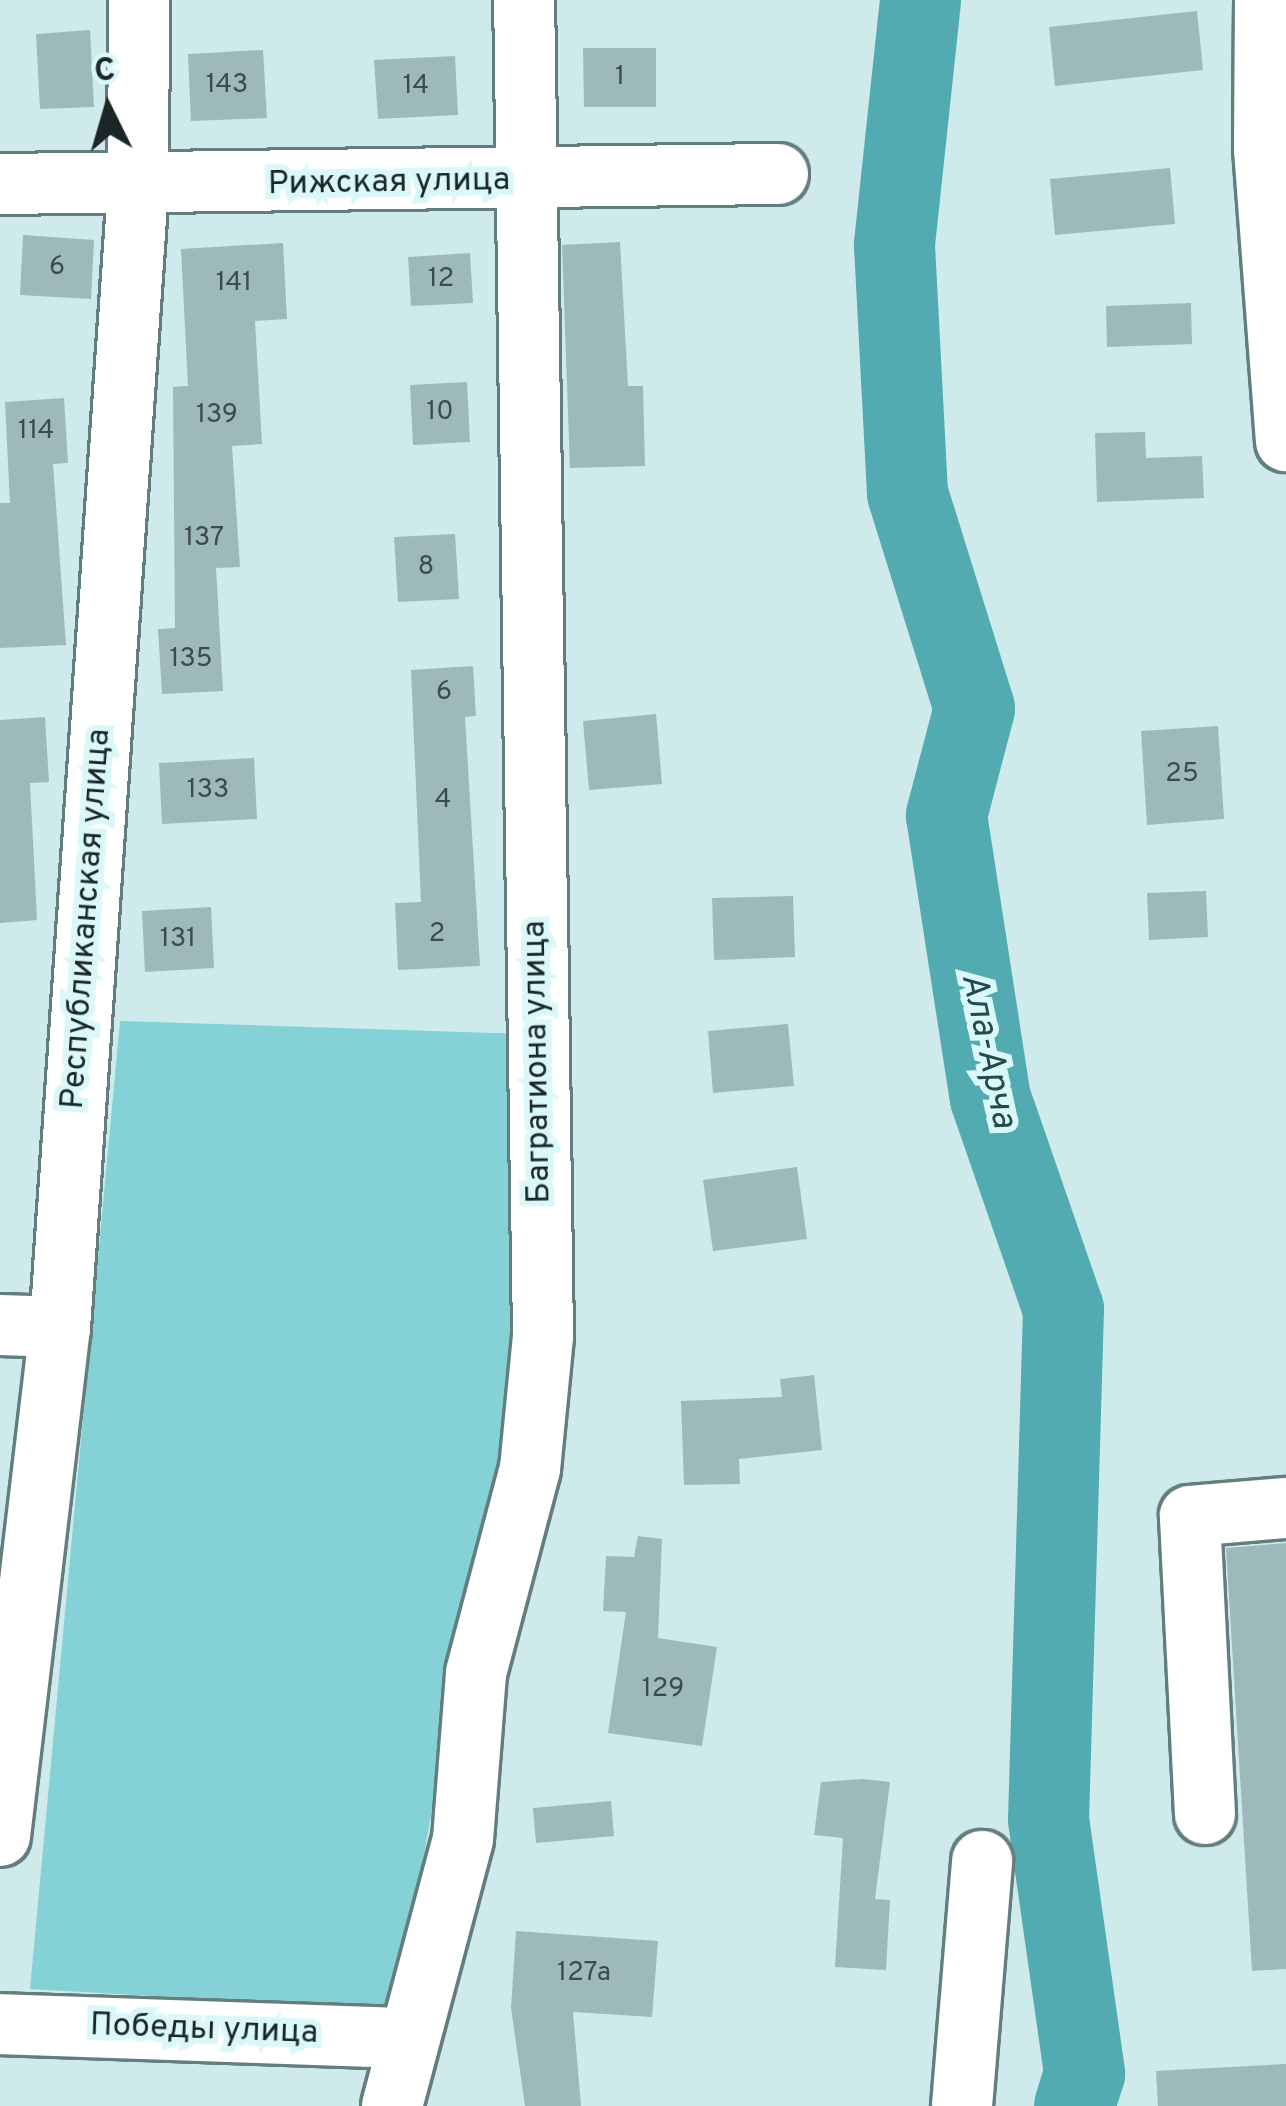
<!DOCTYPE html>
<meta charset="utf-8">
<style>
body{margin:0}
#map{position:relative;width:1286px;height:2106px;overflow:hidden;background:#ceeaeb;font-family:Overpass,sans-serif}
div>[style]{position:absolute}
.green>*{inset:0;background:#84d2d5}
.river>*{height:81px;margin:-40.5px;padding:0 40.5px;transform-origin:40.5px;border-radius:40.5px;background:#51abb0}
.building>*{inset:0;background:#9eb9ba}
.roads{filter:drop-shadow(3px 0 #647e7f) drop-shadow(-3px 0 #647e7f) drop-shadow(0 3px #647e7f) drop-shadow(0 -3px #647e7f)}
.minor>*{height:60px;margin:-30px;padding:0 30px;transform-origin:30px;border-radius:30px;background:#fff}
span{translate:-50% -50%;white-space:nowrap;text-align:center;line-height:1.15;-webkit-text-stroke:12px #dbf8f9;paint-order:stroke}
.number-label{font-size:27px;color:#3c4b4c}
.number-label span{-webkit-text-stroke-width:0}
.street-label{font-size:33px;color:#1b2627}
.water-label{font-size:36px;color:#214b4d;font-style:italic}
.north{position:absolute;left:48px;top:48px;width:120px;height:120px;-webkit-text-stroke:9px #dbf8f9;paint-order:stroke;rotate:355deg;font-size:33px;font-weight:700;line-height:48px;text-align:center;color:#1b2627}
.north::after{content:'';display:block;margin:auto;width:42px;height:54px;background:#1b2627;clip-path:polygon(50% 0,100% 100%,50% 72%,0 100%)}
</style>
<div id="map">
<div class="green">
<div style="clip-path:polygon(120px 1021px,528px 1034px,526px 1378px,464px 1632px,396px 2010px,30px 1989px)"></div>
</div>
<div class="river">
<div style="left:920px;top:0;width:246px;rotate:96.1deg"></div>
<div style="left:894px;top:245px;width:248px;rotate:87deg"></div>
<div style="left:907px;top:493px;width:225px;rotate:72.7deg"></div>
<div style="left:974px;top:708px;width:111px;rotate:104.7deg"></div>
<div style="left:946px;top:815px;width:286px;rotate:81.2deg"></div>
<div style="left:990px;top:1098px;width:223px;rotate:70.9deg"></div>
<div style="left:1063px;top:1309px;width:510px;rotate:91.68deg"></div>
<div style="left:1048px;top:1819px;width:257px;rotate:81.9deg"></div>
<div style="left:1084px;top:2073px;width:34px;rotate:107deg"></div>
</div>
<div class="building">
<div style="clip-path:polygon(1197px 11px,1203px 70px,1055px 86px,1049px 27px)"></div>
<div style="clip-path:polygon(90px 30px,94px 107px,40px 109px,36px 34px)"></div>
<div style="clip-path:polygon(583px 48px,656px 48px,656px 107px,584px 107px)"></div>
<div style="clip-path:polygon(263px 50px,267px 118px,191px 121px,188px 54px)"></div>
<div style="clip-path:polygon(455px 56px,458px 115px,378px 119px,374px 60px)"></div>
<div style="clip-path:polygon(1170px 168px,1175px 224px,1055px 235px,1050px 179px)"></div>
<div style="clip-path:polygon(23px 235px,94px 240px,91px 299px,20px 295px)"></div>
<div style="clip-path:polygon(620px 242px,628px 386px,643px 386px,645px 466px,570px 468px,562px 245px)"></div>
<div style="clip-path:polygon(283px 243px,287px 319px,255px 321px,262px 444px,232px 446px,240px 567px,216px 568px,223px 691px,162px 694px,158px 629px,175px 628px,173px 387px,188px 386px,181px 249px)"></div>
<div style="clip-path:polygon(470px 253px,473px 303px,411px 306px,408px 257px)"></div>
<div style="clip-path:polygon(1191px 303px,1192px 344px,1107px 347px,1106px 306px)"></div>
<div style="clip-path:polygon(467px 382px,470px 442px,413px 445px,410px 385px)"></div>
<div style="clip-path:polygon(64px 398px,68px 463px,53px 464px,66px 645px,0 648px,0 503px,10px 503px,5px 402px)"></div>
<div style="clip-path:polygon(1145px 432px,1146px 458px,1202px 456px,1204px 498px,1097px 502px,1095px 433px)"></div>
<div style="clip-path:polygon(455px 534px,459px 599px,398px 602px,394px 537px)"></div>
<div style="clip-path:polygon(473px 666px,476px 716px,465px 717px,480px 966px,398px 970px,395px 903px,421px 902px,411px 670px)"></div>
<div style="clip-path:polygon(656px 714px,662px 784px,589px 790px,583px 721px)"></div>
<div style="clip-path:polygon(45px 717px,49px 782px,30px 783px,37px 920px,0 923px,0 720px)"></div>
<div style="clip-path:polygon(1218px 726px,1224px 819px,1147px 825px,1141px 731px)"></div>
<div style="clip-path:polygon(254px 758px,257px 819px,162px 824px,159px 763px)"></div>
<div style="clip-path:polygon(1206px 891px,1208px 937px,1149px 940px,1147px 893px)"></div>
<div style="clip-path:polygon(793px 896px,795px 957px,714px 960px,712px 898px)"></div>
<div style="clip-path:polygon(211px 907px,214px 968px,145px 972px,142px 911px)"></div>
<div style="clip-path:polygon(788px 1024px,794px 1086px,713px 1093px,708px 1031px)"></div>
<div style="clip-path:polygon(797px 1167px,807px 1239px,713px 1251px,703px 1180px)"></div>
<div style="clip-path:polygon(814px 1375px,822px 1450px,739px 1459px,740px 1484px,684px 1485px,681px 1401px,782px 1397px,780px 1379px)"></div>
<div style="clip-path:polygon(638px 1536px,662px 1539px,658px 1638px,717px 1647px,702px 1746px,608px 1733px,626px 1612px,603px 1611px,606px 1556px,634px 1557px)"></div>
<div style="clip-path:polygon(1286px 1543px,1286px 1969px,1252px 1971px,1226px 1548px)"></div>
<div style="clip-path:polygon(863px 1779px,890px 1782px,875px 1899px,890px 1900px,886px 1970px,835px 1967px,843px 1838px,814px 1835px,821px 1782px)"></div>
<div style="clip-path:polygon(611px 1801px,614px 1836px,536px 1843px,533px 1808px)"></div>
<div style="clip-path:polygon(516px 1931px,658px 1941px,652px 2017px,573px 2012px,581px 2106px,525px 2106px,511px 2008px)"></div>
<div style="clip-path:polygon(1286px 2064px,1286px 2106px,1158px 2106px,1156px 2071px)"></div>
</div>
<div class="roads">
<div class="minor">
<div style="left:1265px;top:0;width:149px;rotate:90.4deg"></div>
<div style="left:1264px;top:149px;width:293px;rotate:85.7deg"></div>
<div style="left:0;top:184px;width:778px;rotate:-0.74deg"></div>
<div style="left:0;top:1325px;width:60px;rotate:1.9deg"></div>
<div style="left:1205px;top:1814px;width:298px;rotate:-92.9deg"></div>
<div style="left:1190px;top:1516px;width:96px;rotate:-4.8deg"></div>
<div style="left:0;top:1836px;width:513px;rotate:-83.28deg"></div>
<div style="left:60px;top:1327px;width:1142px;rotate:-86.08deg"></div>
<div style="left:138px;top:188px;width:188px;rotate:-89.7deg"></div>
<div style="left:0;top:2024px;width:408px;rotate:2deg"></div>
<div style="left:392px;top:2106px;width:276px;rotate:-75.1deg"></div>
<div style="left:463px;top:1839px;width:167px;rotate:-85.5deg"></div>
<div style="left:476px;top:1673px;width:211px;rotate:-75.2deg"></div>
<div style="left:530px;top:1469px;width:134px;rotate:-84.4deg"></div>
<div style="left:543px;top:1336px;width:1336px;rotate:-90.81deg"></div>
<div style="left:962px;top:2106px;width:246px;rotate:-85.3deg"></div>
</div>
</div>
<div class="number-label">
<span style="left:620px;top:78px">1</span>
<span style="left:227px;top:86px">143</span>
<span style="left:416px;top:87px">14</span>
<span style="left:57px;top:268px">6</span>
<span style="left:441px;top:280px">12</span>
<span style="left:234px;top:284px">141</span>
<span style="left:440px;top:413px">10</span>
<span style="left:217px;top:416px">139</span>
<span style="left:36px;top:432px">114</span>
<span style="left:204px;top:539px">137</span>
<span style="left:426px;top:568px">8</span>
<span style="left:191px;top:660px">135</span>
<span style="left:444px;top:693px">6</span>
<span style="left:1182px;top:775px">25</span>
<span style="left:208px;top:791px">133</span>
<span style="left:443px;top:801px">4</span>
<span style="left:437px;top:935px">2</span>
<span style="left:178px;top:940px">131</span>
<span style="left:663px;top:1690px">129</span>
<span style="left:584px;top:1974px">127a</span>
</div>
<div class="street-label">
<span style="left:389px;top:184px;rotate:-1deg">Рижская улица</span>
<span style="left:88px;top:919px;rotate:-86deg">Республиканская улица</span>
<span style="left:539px;top:1062px;rotate:-91deg">Багратиона улица</span>
<span style="left:204px;top:2031px;rotate:2deg">Победы улица</span>
</div>
<div class="water-label">
<span style="left:987px;top:1051px;rotate:78deg">Ала-Арча</span>
</div>
<div class="north">С</div>
</div>
